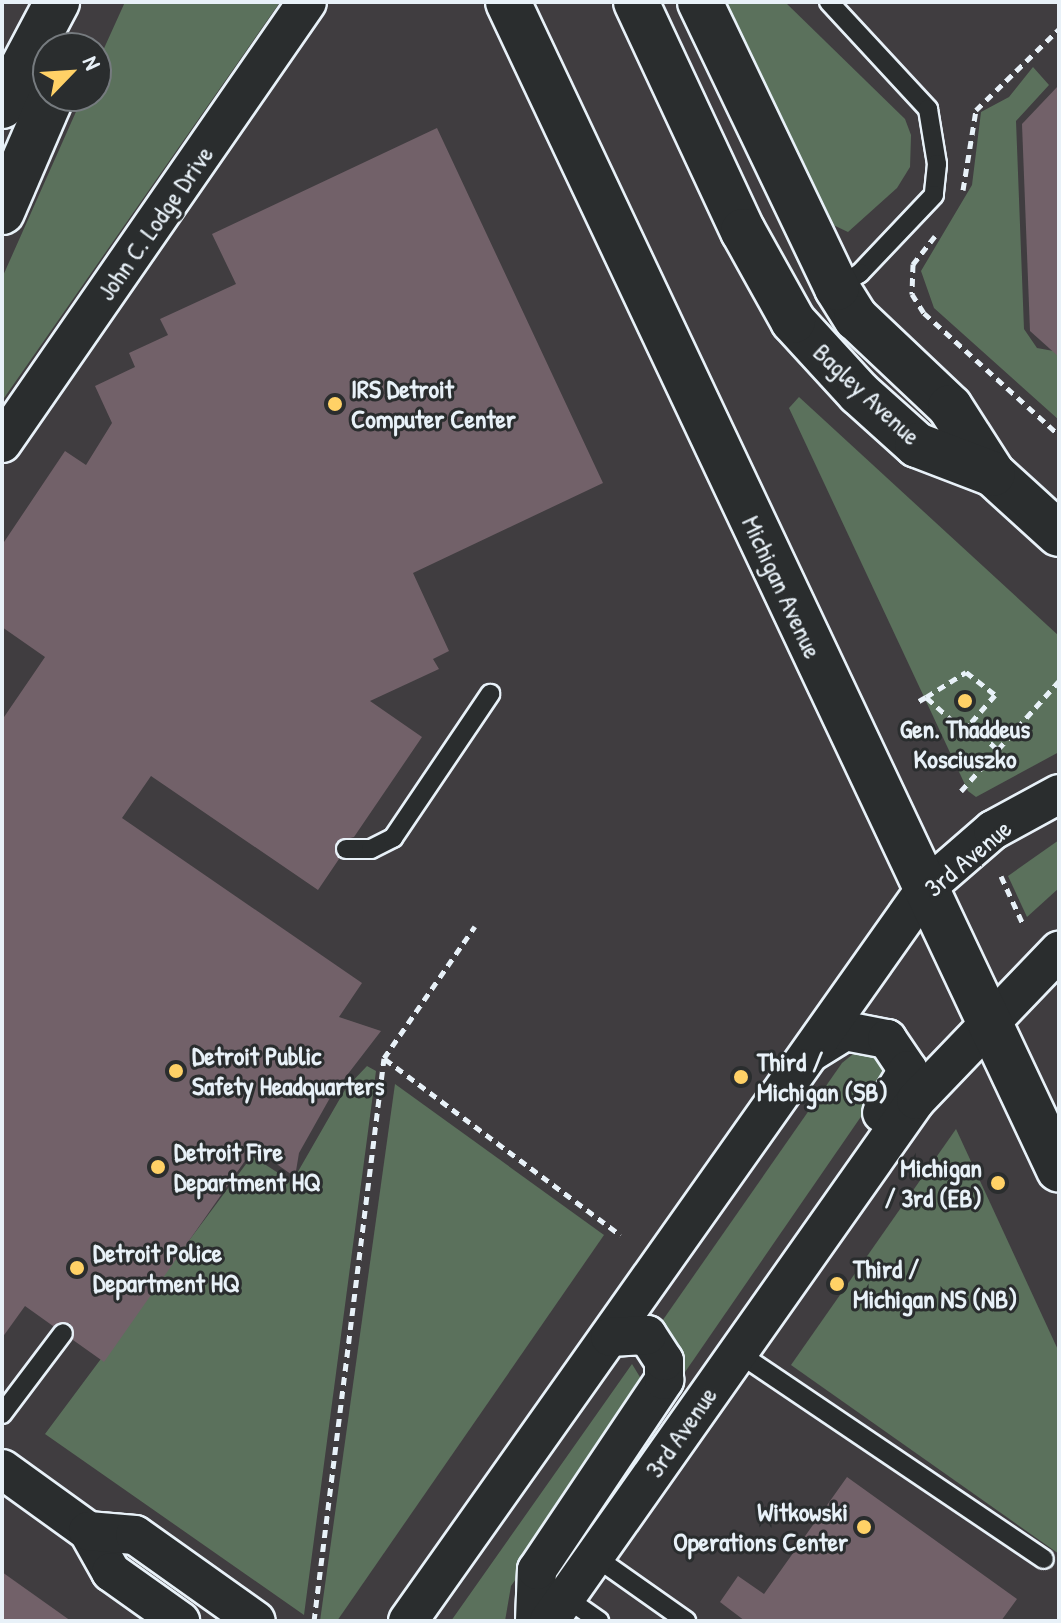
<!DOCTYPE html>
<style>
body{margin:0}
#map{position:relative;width:1061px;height:1623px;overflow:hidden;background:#403d40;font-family:"Patrick Hand",sans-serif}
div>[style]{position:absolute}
.green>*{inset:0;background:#5b715c}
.building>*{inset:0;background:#726169}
.path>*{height:5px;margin-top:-2.5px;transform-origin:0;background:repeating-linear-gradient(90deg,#e8f1f8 0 8px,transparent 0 14px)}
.roads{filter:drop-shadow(2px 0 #e8f1f8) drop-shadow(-2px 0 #e8f1f8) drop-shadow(0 2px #e8f1f8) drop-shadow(0 -2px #e8f1f8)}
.lane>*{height:18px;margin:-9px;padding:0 9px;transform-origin:9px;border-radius:9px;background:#2a2d2e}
.street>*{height:38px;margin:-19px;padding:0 19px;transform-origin:19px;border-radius:19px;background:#2a2d2e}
.secondary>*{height:44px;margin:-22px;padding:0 22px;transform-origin:22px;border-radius:22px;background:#2a2d2e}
.primary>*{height:44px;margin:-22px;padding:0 22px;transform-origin:22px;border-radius:22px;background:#2a2d2e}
.highway>*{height:44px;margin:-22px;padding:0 22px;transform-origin:22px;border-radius:22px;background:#2a2d2e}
.dots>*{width:22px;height:22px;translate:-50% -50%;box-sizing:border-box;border:4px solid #2a2d2e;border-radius:50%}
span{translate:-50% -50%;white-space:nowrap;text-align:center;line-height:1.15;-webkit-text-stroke:6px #2a2d2e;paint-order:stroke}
.street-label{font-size:26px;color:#e8f1f8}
.poi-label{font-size:26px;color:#e8f1f8;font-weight:700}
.left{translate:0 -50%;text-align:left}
.right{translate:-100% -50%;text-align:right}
.frame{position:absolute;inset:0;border:4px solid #e8f1f8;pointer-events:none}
.north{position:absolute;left:32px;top:32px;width:80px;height:80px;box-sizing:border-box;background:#2a2d2e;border:2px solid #767b7f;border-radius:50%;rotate:65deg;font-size:22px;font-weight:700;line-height:32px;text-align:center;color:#e8f1f8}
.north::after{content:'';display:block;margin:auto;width:28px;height:36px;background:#ffd166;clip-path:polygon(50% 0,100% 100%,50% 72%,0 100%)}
</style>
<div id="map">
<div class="green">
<div style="clip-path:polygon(125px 2px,280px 2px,2px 401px,2px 278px,83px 96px,96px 96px,96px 66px)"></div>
<div style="clip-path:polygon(725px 2px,785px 2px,905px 119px,911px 135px,910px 167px,897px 188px,848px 232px,829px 223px)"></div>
<div style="clip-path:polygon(1033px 67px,1049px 85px,1016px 121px,1024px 329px,1037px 348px,1059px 352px,1059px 420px,934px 308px,921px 271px,972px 185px,981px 112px,1009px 97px)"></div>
<div style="clip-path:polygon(799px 397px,1059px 636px,1059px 752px,976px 797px,968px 791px,789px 408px)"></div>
<div style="clip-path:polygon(1059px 840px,1059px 888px,1027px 917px,1008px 876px)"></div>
<div style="clip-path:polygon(858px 1050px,875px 1053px,885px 1067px,880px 1089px,672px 1391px,658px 1327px,842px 1063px)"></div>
<div style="clip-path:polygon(367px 1066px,376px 1071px,304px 1615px,45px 1434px,252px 1156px,292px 1182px,346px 1088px)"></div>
<div style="clip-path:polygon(395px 1084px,604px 1235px,337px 1621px,320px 1621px)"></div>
<div style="clip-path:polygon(956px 1129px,1059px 1352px,1059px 1554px,791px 1365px)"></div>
<div style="clip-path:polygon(632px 1364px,643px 1382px,635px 1409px,511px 1586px,505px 1621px,451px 1621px)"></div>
</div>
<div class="building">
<div style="clip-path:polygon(1059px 85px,1059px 357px,1030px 331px,1022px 124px)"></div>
<div style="clip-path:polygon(437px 128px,603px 483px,413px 573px,449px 651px,433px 659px,439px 669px,370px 701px,422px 737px,354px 837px,336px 842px,339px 859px,318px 890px,151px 776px,122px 818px,362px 983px,339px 1017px,381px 1031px,331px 1096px,299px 1153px,295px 1177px,254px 1148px,104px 1362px,73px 1340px,70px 1323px,53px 1326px,25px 1306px,2px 1338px,2px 720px,45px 657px,2px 627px,2px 545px,65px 451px,86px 465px,112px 423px,95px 386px,135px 367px,129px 353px,168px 335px,160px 319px,236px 284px,212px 234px)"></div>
<div style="clip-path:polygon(847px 1477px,1017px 1599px,1001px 1621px,745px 1621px,720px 1602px,738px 1576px,764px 1594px)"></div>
<div style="clip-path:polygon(2px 1572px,71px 1621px,2px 1621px)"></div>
</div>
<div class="path">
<div style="left:963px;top:190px;width:81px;rotate:-80.8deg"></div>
<div style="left:976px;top:110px;width:116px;rotate:-44.3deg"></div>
<div style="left:935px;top:236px;width:36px;rotate:128deg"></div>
<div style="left:913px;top:264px;width:30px;rotate:92deg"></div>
<div style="left:912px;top:294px;width:22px;rotate:58deg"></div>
<div style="left:924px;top:313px;width:182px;rotate:42.1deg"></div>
<div style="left:919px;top:701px;width:8px;rotate:-30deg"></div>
<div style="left:970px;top:724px;width:9px;rotate:131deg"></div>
<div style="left:964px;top:731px;width:51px;rotate:-138.2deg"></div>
<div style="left:926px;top:697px;width:47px;rotate:-32deg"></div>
<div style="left:966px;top:672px;width:37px;rotate:38deg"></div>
<div style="left:995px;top:695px;width:38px;rotate:131deg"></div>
<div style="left:970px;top:724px;width:38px;rotate:43deg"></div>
<div style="left:961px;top:791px;width:147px;rotate:-48.3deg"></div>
<div style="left:1001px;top:876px;width:53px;rotate:65.4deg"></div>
<div style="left:385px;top:1059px;width:294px;rotate:36.8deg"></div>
<div style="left:314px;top:1621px;width:567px;rotate:-82.91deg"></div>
<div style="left:384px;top:1058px;width:160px;rotate:-55.4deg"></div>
</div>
<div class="roads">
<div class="lane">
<div style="left:829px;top:2px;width:146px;rotate:47.2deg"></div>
<div style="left:928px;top:109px;width:56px;rotate:80.7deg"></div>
<div style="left:937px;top:164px;width:31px;rotate:96deg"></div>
<div style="left:934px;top:195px;width:108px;rotate:133.5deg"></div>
<div style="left:860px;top:273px;width:27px;rotate:147deg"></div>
<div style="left:346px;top:849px;width:25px"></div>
<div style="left:371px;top:849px;width:25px;rotate:-27deg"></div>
<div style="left:393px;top:838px;width:174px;rotate:-56deg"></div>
<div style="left:737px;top:1352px;width:370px;rotate:34deg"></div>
<div style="left:2px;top:1414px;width:101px;rotate:-53deg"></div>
<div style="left:594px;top:1556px;width:113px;rotate:35.2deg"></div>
<div style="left:565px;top:1597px;width:42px;rotate:35.2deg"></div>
</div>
<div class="street">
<div style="left:2px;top:443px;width:536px;rotate:-55.33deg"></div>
<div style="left:813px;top:1051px;width:38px;rotate:-32deg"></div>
<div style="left:845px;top:1031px;width:43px;rotate:10.8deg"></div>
<div style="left:887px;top:1039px;width:37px;rotate:56deg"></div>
<div style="left:908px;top:1070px;width:50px;rotate:121.2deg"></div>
<div style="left:2px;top:1469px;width:106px;rotate:35.8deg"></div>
<div style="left:88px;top:1531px;width:47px;rotate:60.7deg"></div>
<div style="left:111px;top:1572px;width:85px;rotate:35.4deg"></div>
<div style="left:88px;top:1531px;width:47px;rotate:4.9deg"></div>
<div style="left:135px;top:1535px;width:148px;rotate:35.4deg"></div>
<div style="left:408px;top:1621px;width:898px;rotate:-54.75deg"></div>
<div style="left:926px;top:888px;width:89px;rotate:-40.9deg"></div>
<div style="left:993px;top:830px;width:75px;rotate:-28.6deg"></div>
<div style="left:535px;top:1621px;width:51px;rotate:-87.8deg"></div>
<div style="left:537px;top:1570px;width:229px;rotate:-56.2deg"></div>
<div style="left:664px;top:1380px;width:19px;rotate:-90deg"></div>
<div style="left:664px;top:1361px;width:31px;rotate:-123deg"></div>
<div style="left:647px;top:1335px;width:37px;rotate:177deg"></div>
<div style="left:549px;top:1621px;width:637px;rotate:-54.84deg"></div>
<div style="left:916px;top:1100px;width:207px;rotate:-46.2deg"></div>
</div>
<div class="secondary">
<div style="left:837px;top:288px;width:36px;rotate:58deg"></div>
<div style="left:856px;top:318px;width:129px;rotate:43.4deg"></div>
<div style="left:950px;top:407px;width:80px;rotate:57.3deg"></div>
<div style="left:993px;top:474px;width:89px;rotate:42.3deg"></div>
<div style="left:793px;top:321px;width:98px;rotate:47.5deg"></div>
<div style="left:859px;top:393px;width:78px;rotate:41.9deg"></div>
<div style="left:917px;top:445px;width:81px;rotate:20.9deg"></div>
</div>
<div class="primary">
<div style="left:508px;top:2px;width:1291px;rotate:64.74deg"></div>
</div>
<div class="highway">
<div style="left:636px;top:2px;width:253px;rotate:65deg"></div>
<div style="left:743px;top:231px;width:103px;rotate:60.9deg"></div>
<div style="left:700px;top:2px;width:317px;rotate:64.4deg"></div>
<div style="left:2px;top:106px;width:118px;rotate:-62.1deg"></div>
<div style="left:2px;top:212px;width:126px;rotate:-66.7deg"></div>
</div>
</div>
<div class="dots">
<div style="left:335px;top:404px;background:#ffd166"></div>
<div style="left:965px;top:701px;background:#ffd166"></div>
<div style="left:176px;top:1071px;background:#ffd166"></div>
<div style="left:741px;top:1077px;background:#ffd166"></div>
<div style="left:158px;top:1167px;background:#ffd166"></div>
<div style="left:998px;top:1183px;background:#ffd166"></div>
<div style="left:77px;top:1268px;background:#ffd166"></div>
<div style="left:837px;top:1284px;background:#ffd166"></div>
<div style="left:864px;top:1527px;background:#ffd166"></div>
</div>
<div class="street-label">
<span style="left:155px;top:223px;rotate:-55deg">John C. Lodge Drive</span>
<span style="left:867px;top:394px;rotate:43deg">Bagley Avenue</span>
<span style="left:782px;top:587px;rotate:65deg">Michigan Avenue</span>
<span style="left:968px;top:858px;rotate:-40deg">3rd Avenue</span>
<span style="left:681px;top:1432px;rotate:-55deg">3rd Avenue</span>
</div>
<div class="poi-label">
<span class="left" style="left:351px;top:404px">IRS Detroit<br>Computer Center</span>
<span style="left:965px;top:744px">Gen. Thaddeus<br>Kosciuszko</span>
<span class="left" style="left:192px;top:1071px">Detroit Public<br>Safety Headquarters</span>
<span class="left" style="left:757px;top:1077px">Third /<br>Michigan (SB)</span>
<span class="left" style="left:174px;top:1167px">Detroit Fire<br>Department HQ</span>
<span class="right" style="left:982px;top:1183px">Michigan<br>/ 3rd (EB)</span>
<span class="left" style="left:93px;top:1268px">Detroit Police<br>Department HQ</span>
<span class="left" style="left:853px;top:1284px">Third /<br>Michigan NS (NB)</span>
<span class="right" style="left:848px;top:1527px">Witkowski<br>Operations Center</span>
</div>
<div class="frame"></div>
<div class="north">N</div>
</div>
